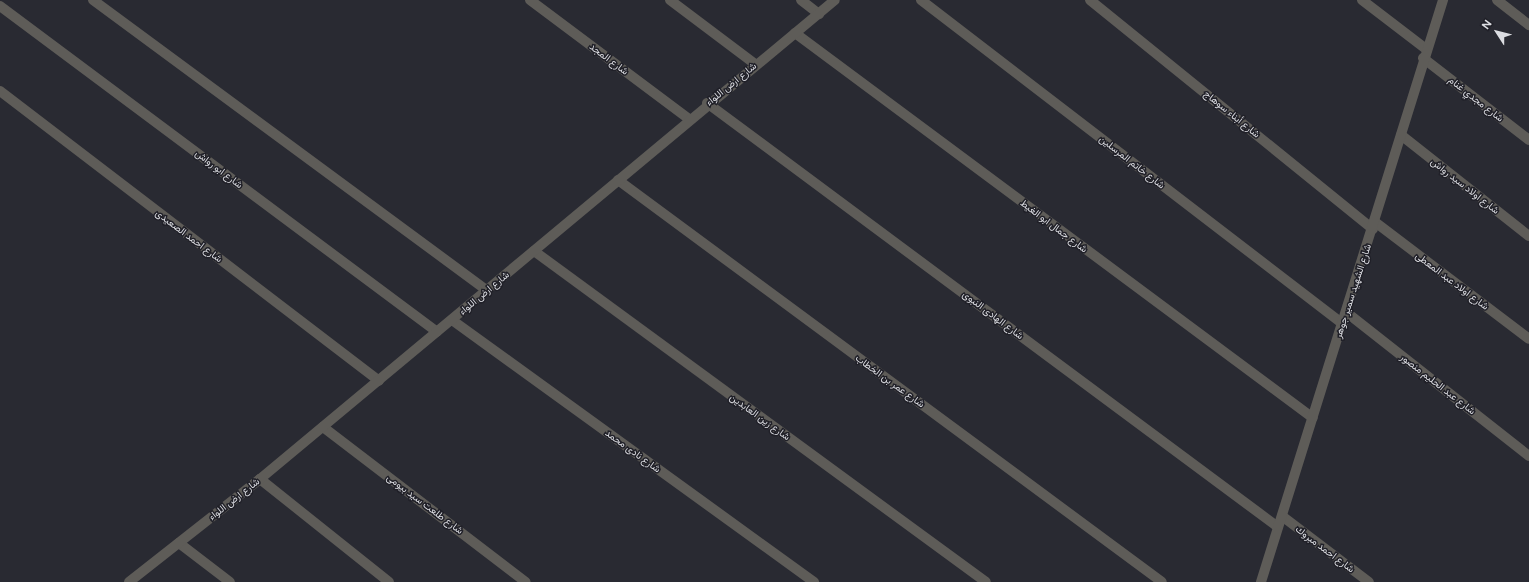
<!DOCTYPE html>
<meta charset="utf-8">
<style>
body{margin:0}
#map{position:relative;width:1529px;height:582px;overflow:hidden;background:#292a32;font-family:Figtree,Vazirmatn,sans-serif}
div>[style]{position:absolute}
.minor>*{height:10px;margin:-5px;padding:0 5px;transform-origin:5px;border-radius:5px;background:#5e5c58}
span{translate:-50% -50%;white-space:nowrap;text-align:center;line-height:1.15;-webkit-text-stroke:3px #202028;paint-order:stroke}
.street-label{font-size:10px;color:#dcdde2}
.north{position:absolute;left:1477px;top:12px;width:40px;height:40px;-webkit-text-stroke:3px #202028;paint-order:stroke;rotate:306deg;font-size:11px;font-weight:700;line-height:16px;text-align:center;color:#dcdde2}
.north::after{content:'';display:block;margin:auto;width:14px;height:18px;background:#dcdde2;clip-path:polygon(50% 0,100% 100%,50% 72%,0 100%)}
</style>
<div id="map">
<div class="minor">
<div style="left:93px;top:0;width:489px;rotate:36.4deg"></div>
<div style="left:530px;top:0;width:199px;rotate:36.8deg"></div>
<div style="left:670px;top:0;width:106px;rotate:37deg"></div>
<div style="left:801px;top:0;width:23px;rotate:38deg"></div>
<div style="left:921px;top:0;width:532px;rotate:37.52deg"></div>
<div style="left:1090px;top:0;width:364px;rotate:39deg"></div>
<div style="left:1362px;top:0;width:81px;rotate:37.4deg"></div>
<div style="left:1497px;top:0;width:41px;rotate:38deg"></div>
<div style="left:0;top:6px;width:545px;rotate:36.72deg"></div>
<div style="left:795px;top:33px;width:645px;rotate:36.62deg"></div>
<div style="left:1423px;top:58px;width:134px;rotate:37.7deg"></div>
<div style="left:0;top:91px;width:477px;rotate:37.4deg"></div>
<div style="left:707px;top:103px;width:711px;rotate:36.6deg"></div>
<div style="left:1401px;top:135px;width:163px;rotate:38.3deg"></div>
<div style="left:618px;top:180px;width:676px;rotate:36.46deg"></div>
<div style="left:1375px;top:222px;width:193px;rotate:37.2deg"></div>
<div style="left:534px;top:251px;width:560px;rotate:36.22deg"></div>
<div style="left:1346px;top:312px;width:233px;rotate:38.2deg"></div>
<div style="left:452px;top:320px;width:447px;rotate:35.9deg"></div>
<div style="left:323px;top:427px;width:255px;rotate:37.4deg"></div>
<div style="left:260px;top:479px;width:165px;rotate:38.6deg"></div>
<div style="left:1282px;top:516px;width:109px;rotate:37.2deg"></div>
<div style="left:179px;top:543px;width:64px;rotate:37.4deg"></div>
<div style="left:129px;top:582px;width:167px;rotate:-38.2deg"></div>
<div style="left:260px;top:479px;width:748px;rotate:-39.8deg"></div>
<div style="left:1261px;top:582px;width:610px;rotate:-72.63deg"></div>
</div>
<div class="street-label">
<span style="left:609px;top:59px;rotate:37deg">شارع المجد</span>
<span style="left:731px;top:84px;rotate:-39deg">شارع ارض اللواء</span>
<span style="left:1476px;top:99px;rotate:38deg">شارع مجدي غنام</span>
<span style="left:1232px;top:114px;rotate:39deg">شارع أبناء سوهاج</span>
<span style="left:1132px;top:162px;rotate:38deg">شارع خاتم المرسلين</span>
<span style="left:219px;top:169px;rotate:37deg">شارع ابو رواش</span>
<span style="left:1465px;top:186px;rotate:38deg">شارع اولاد سيد رواش</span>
<span style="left:1054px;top:226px;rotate:37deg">شارع جمال ابو الغيط</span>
<span style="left:189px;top:236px;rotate:37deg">شارع احمد الصعيدى</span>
<span style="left:1452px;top:281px;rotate:37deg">شارع اولاد عبد المعطى</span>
<span style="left:1353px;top:291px;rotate:-72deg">شارع الشهيد سمير جوهر</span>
<span style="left:484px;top:293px;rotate:-40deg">شارع ارض اللواء</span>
<span style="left:993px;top:315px;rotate:37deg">شارع الهادى النبوى</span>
<span style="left:890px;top:381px;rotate:36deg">شارع عمر بن الخطاب</span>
<span style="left:1438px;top:384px;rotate:38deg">شارع عبد الحليم منصور</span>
<span style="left:760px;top:417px;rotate:36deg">شارع زين العابدين</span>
<span style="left:633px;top:451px;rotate:36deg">شارع نادى محمد</span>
<span style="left:234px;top:499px;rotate:-38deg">شارع ارض اللواء</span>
<span style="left:425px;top:504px;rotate:37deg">شارع طلعت سيد بيومى</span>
<span style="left:1325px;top:549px;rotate:37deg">شارع احمد مبروك</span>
</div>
<div class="north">N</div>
</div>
